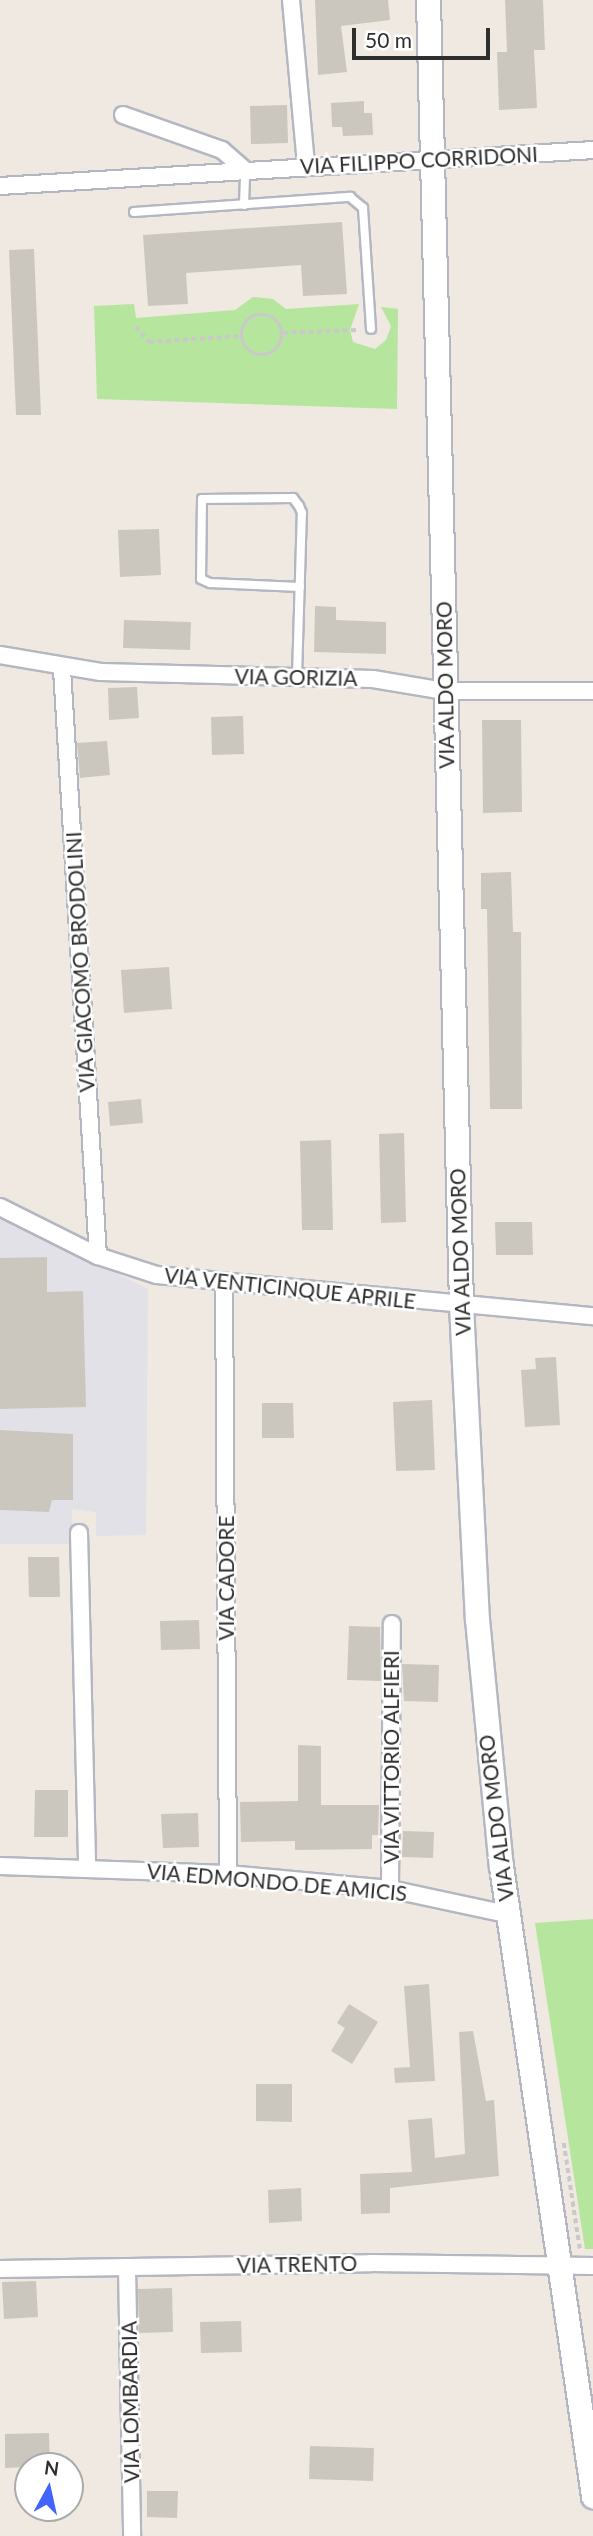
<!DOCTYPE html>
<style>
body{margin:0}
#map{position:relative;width:593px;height:2536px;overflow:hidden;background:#efe9e1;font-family:Lato,sans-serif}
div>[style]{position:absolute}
.industrial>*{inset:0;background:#e3e1e8}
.green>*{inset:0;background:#b6e59e}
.building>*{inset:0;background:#cbc7bf}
.path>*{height:3.5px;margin-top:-1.75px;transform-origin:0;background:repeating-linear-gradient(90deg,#c9c9c9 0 5px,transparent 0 8.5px)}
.path>.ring{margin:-1.75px;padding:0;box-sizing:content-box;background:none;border:3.5px solid #c9c9c9;border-radius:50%}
.roads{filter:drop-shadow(2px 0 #b4b7c1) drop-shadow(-2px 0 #b4b7c1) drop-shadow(0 2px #b4b7c1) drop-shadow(0 -2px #b4b7c1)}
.lane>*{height:8px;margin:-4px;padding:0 4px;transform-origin:4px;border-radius:4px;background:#fff}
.street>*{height:16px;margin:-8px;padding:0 8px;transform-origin:8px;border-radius:8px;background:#fff}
.secondary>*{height:23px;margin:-11.5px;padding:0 11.5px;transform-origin:11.5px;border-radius:11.5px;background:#fff}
span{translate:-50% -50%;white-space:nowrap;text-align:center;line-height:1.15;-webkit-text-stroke:5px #fff;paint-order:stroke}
.street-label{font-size:21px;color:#2e2e2e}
.north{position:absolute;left:14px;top:2452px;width:70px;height:70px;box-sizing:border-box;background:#fff;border:2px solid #ababab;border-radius:50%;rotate:8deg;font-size:19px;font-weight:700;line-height:28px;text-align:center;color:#2e2e2e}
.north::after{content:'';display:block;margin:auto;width:24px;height:32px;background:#4264fb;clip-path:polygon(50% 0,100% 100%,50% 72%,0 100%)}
.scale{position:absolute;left:352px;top:28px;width:138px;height:32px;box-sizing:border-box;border:4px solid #2e2e2e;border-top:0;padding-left:9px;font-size:21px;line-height:24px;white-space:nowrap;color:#2e2e2e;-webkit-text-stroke:5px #fff;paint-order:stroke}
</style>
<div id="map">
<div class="industrial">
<div style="clip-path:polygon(0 1215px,148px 1289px,146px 1535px,96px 1536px,96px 1512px,72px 1509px,72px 1544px,0 1544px)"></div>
</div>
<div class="green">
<div style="clip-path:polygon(253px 297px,273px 299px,286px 309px,359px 304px,350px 330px,353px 342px,375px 349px,386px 340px,391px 326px,381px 307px,398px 309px,397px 409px,97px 399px,94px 306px,134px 304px,136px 318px,235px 310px)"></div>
<div style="clip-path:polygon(593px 1919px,593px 2249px,585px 2249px,535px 1923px)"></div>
</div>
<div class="building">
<div style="clip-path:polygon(315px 0,388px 0,390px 20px,341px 26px,347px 72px,318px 75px)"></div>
<div style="clip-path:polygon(505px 0,543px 0,545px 50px,534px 50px,537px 108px,499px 110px,497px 52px,507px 52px)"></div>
<div style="clip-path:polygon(364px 101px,364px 113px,372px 113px,373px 135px,343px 136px,342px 127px,332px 127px,331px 103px)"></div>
<div style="clip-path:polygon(287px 105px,288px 143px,251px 144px,250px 106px)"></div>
<div style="clip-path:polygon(342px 222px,347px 294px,303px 296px,301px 265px,186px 273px,188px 304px,148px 306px,143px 235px)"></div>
<div style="clip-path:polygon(34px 249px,41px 415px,16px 415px,9px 250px)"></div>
<div style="clip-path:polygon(159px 529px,161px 575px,120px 577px,118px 530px)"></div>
<div style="clip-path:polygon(315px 606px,336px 607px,336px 620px,386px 622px,386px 654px,314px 652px)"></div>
<div style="clip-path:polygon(124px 620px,191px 622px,190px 650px,123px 648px)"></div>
<div style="clip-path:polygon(137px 687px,139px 718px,109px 720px,108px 688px)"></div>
<div style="clip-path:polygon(243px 716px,244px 754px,212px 755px,211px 717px)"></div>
<div style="clip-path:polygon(482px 720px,521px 720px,522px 812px,483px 813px)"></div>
<div style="clip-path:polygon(107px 741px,110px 775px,80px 778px,77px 743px)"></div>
<div style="clip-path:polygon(511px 872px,513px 932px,521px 932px,522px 1109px,490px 1109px,487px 909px,481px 909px,481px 873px)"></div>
<div style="clip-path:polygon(169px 967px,172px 1009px,124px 1013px,121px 970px)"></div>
<div style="clip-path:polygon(141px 1099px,143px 1123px,110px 1126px,108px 1102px)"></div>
<div style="clip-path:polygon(404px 1133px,406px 1222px,381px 1223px,379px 1134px)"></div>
<div style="clip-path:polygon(331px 1140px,333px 1230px,302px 1230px,300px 1141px)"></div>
<div style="clip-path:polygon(495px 1222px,532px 1222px,533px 1255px,496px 1255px)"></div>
<div style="clip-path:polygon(47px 1257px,47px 1292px,83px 1291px,86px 1407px,0 1409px,0 1258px)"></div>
<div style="clip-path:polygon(556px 1357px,560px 1425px,525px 1427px,521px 1370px,536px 1369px,535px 1358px)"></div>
<div style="clip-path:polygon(432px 1400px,435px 1470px,396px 1471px,393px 1402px)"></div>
<div style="clip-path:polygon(262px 1403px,293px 1403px,294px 1438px,262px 1438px)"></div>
<div style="clip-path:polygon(0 1430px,73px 1434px,73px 1500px,52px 1500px,49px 1512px,0 1510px)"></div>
<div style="clip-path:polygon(28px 1557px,59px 1557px,60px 1597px,29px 1597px)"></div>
<div style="clip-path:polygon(199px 1620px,200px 1649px,161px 1650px,160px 1621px)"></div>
<div style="clip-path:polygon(349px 1626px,380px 1627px,381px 1681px,347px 1680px)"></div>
<div style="clip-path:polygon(402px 1664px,439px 1665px,438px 1702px,404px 1701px)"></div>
<div style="clip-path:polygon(298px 1745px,321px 1746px,321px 1805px,379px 1805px,378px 1835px,372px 1835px,372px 1849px,295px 1850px,295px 1841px,241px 1842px,240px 1802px,298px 1801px)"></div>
<div style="clip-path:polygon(35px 1790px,68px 1790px,68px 1837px,34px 1837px)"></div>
<div style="clip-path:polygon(198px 1813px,199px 1847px,163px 1848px,161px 1814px)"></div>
<div style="clip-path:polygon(403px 1831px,434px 1832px,433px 1858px,402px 1857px)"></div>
<div style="clip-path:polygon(429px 1984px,435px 2081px,395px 2083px,394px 2068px,410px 2067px,404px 1986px)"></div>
<div style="clip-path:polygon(349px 2004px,378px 2022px,352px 2064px,331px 2051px,345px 2028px,337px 2023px)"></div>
<div style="clip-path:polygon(473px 2031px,486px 2101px,494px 2100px,499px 2176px,390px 2188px,390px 2213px,361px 2214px,360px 2174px,412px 2172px,408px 2120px,432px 2118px,435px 2158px,465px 2154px,459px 2032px)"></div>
<div style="clip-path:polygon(256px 2084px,292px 2084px,292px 2122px,256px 2121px)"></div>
<div style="clip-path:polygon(301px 2188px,302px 2221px,269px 2223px,268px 2190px)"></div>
<div style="clip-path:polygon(36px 2281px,38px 2317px,4px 2319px,2px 2282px)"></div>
<div style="clip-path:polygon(172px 2288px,173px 2332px,139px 2333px,138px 2289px)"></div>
<div style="clip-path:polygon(241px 2321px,242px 2352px,201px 2353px,200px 2322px)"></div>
<div style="clip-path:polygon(49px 2433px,50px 2466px,5px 2468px,5px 2434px)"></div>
<div style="clip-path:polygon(310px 2446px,374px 2448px,373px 2481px,309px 2479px)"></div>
<div style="clip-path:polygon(147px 2491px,178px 2491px,177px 2518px,147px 2517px)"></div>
</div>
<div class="path">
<div class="ring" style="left:242px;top:315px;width:36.5px;height:36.5px"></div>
<div style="left:136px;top:327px;width:20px;rotate:49deg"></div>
<div style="left:149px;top:342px;width:93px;rotate:-3.7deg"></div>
<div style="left:283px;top:333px;width:75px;rotate:-2.3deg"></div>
<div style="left:564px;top:2143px;width:107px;rotate:81.4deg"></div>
</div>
<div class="roads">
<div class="lane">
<div style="left:244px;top:205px;width:35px;rotate:-88deg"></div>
<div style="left:134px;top:212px;width:217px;rotate:-4deg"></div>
<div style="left:350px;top:197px;width:17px;rotate:40deg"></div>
<div style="left:363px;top:208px;width:121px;rotate:86.2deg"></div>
<div style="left:297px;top:677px;width:164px;rotate:-88.3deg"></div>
<div style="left:302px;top:513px;width:8px;rotate:-113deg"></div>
<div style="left:299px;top:506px;width:10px;rotate:-127deg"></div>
<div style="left:293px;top:498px;width:91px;rotate:179.4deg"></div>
<div style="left:202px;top:499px;width:80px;rotate:90.7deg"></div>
<div style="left:201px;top:579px;width:10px;rotate:24deg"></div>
<div style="left:210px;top:583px;width:90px;rotate:2.5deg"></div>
</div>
<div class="street">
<div style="left:291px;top:0;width:167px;rotate:84.8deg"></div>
<div style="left:123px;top:115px;width:105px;rotate:19.5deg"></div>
<div style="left:222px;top:150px;width:30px;rotate:41deg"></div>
<div style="left:0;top:186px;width:594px;rotate:-3.47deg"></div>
<div style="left:0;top:655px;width:102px;rotate:9.6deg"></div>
<div style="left:101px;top:672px;width:272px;rotate:1.5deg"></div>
<div style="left:373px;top:679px;width:73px;rotate:9.5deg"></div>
<div style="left:445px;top:691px;width:148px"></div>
<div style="left:62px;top:669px;width:588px;rotate:86.49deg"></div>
<div style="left:0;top:1207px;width:110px;rotate:26.6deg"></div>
<div style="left:98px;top:1256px;width:62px;rotate:17.9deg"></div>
<div style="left:157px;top:1275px;width:438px;rotate:5.4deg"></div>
<div style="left:224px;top:1283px;width:591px;rotate:89.61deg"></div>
<div style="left:79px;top:1533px;width:334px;rotate:88.6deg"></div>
<div style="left:0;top:1866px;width:228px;rotate:2deg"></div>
<div style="left:228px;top:1874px;width:163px;rotate:5.3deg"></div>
<div style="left:390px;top:1889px;width:120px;rotate:12.1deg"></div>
<div style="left:390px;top:1889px;width:265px;rotate:-89.6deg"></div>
<div style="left:127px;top:2268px;width:268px;rotate:88.9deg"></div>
<div style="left:0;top:2269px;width:371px;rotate:-0.9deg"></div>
<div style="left:371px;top:2263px;width:222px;rotate:0.8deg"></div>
</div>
<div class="secondary">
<div style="left:428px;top:0;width:1305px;rotate:88.55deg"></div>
<div style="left:461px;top:1305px;width:314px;rotate:87.1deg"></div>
<div style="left:477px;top:1619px;width:248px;rotate:84.5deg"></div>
<div style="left:501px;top:1866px;width:637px;rotate:81.69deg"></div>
</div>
</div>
<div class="street-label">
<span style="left:419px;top:160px;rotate:-3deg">VIA FILIPPO CORRIDONI</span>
<span style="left:296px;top:677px;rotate:1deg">VIA GORIZIA</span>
<span style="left:445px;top:685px;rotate:-91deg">VIA ALDO MORO</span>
<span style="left:80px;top:962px;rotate:-93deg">VIA GIACOMO BRODOLINI</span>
<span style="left:460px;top:1252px;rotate:-92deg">VIA ALDO MORO</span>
<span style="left:290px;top:1288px;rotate:6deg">VIA VENTICINQUE APRILE</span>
<span style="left:226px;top:1578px;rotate:-90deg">VIA CADORE</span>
<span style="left:391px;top:1757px;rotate:-90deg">VIA VITTORIO ALFIERI</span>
<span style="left:496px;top:1818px;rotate:-97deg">VIA ALDO MORO</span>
<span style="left:277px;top:1882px;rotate:5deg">VIA EDMONDO DE AMICIS</span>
<span style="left:297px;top:2264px;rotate:-1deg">VIA TRENTO</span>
<span style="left:130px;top:2402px;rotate:-91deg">VIA LOMBARDIA</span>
</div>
<div class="north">N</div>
<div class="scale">50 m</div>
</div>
